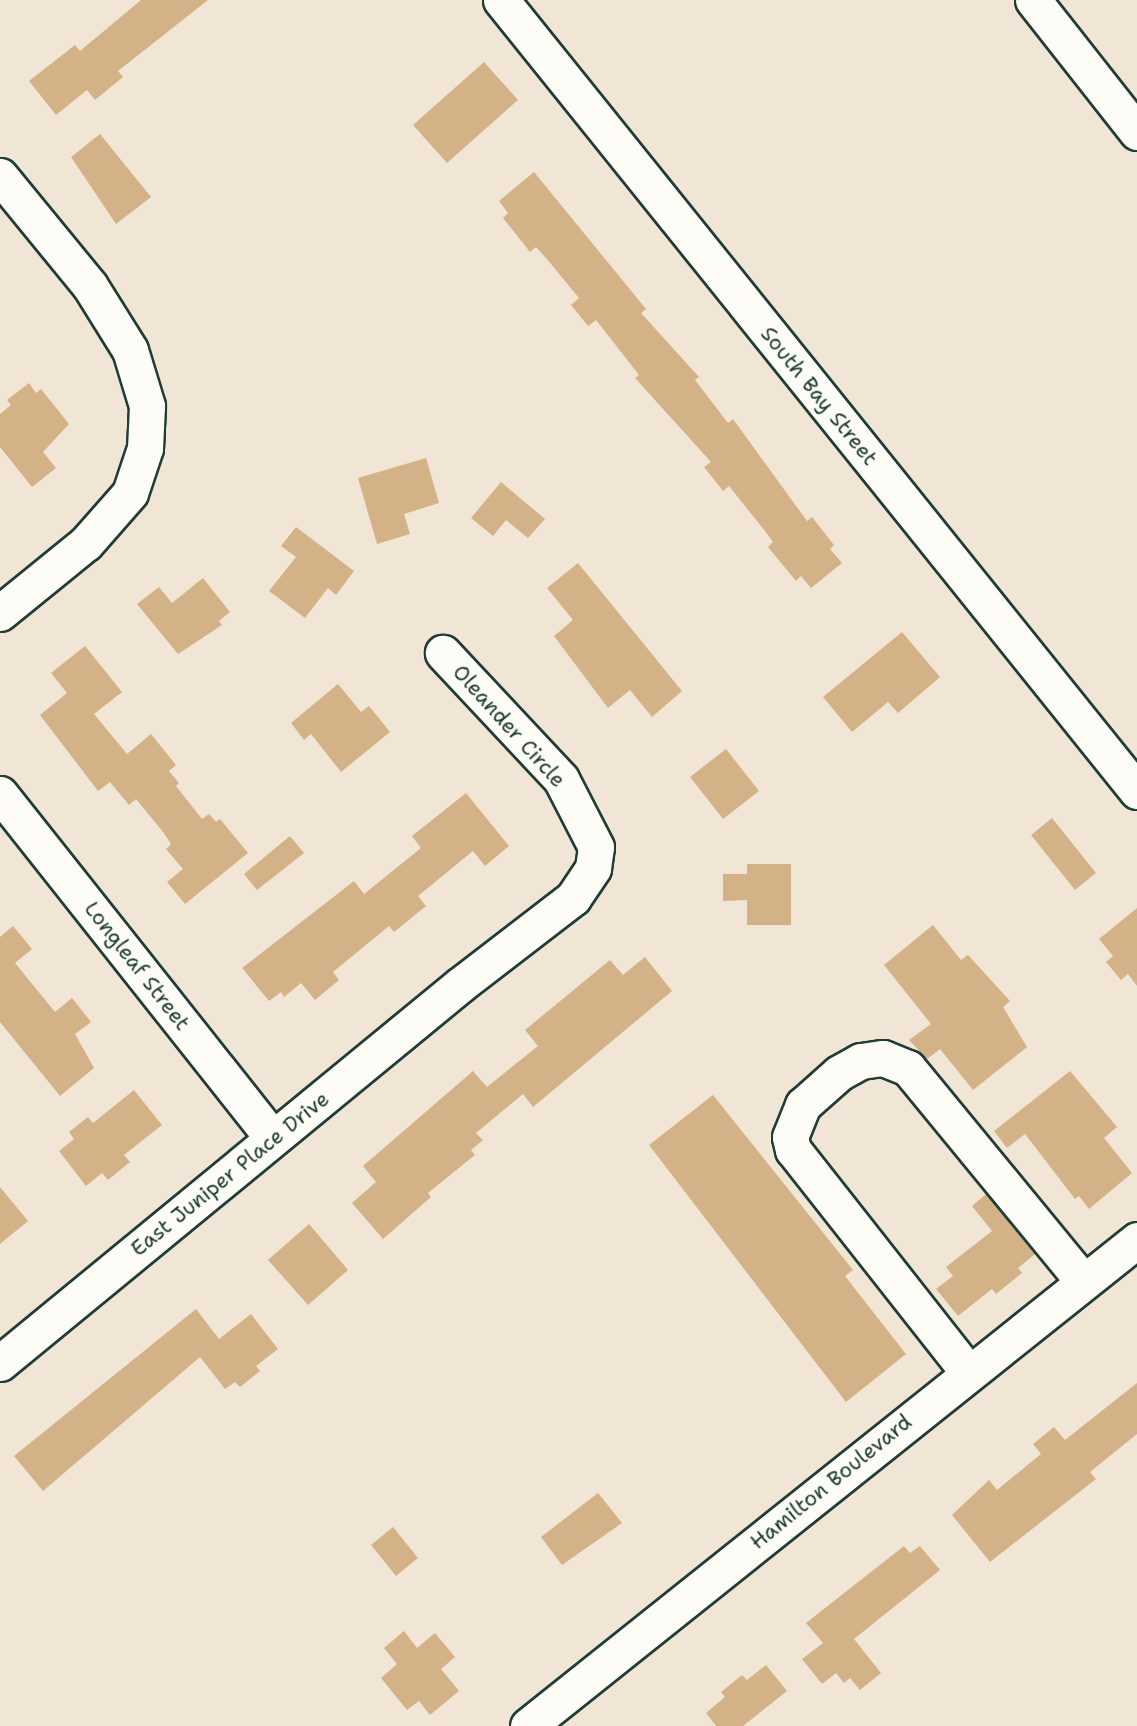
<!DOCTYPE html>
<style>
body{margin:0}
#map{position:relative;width:1137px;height:1726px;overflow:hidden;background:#f1e6d5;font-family:"Shantell Sans",sans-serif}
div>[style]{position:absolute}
.building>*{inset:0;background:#d4b287}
.roads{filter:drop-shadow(2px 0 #1f3d34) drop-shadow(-2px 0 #1f3d34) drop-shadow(0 2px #1f3d34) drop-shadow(0 -2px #1f3d34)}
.minor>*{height:35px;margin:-17.5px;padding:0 17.5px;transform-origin:17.5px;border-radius:17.5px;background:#fdfcf7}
span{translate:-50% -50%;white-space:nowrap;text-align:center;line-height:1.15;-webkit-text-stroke:7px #fdfcf7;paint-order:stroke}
.street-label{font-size:21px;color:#1f3d34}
</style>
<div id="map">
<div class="building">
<div style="clip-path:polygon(141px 0,208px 0,118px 71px,123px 77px,95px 100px,87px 90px,56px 115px,29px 81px,75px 45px,80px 51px)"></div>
<div style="clip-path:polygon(484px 62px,518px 100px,447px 163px,413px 125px)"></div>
<div style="clip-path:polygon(100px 134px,151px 197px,116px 224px,71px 157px)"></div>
<div style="clip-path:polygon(534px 172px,646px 309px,641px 313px,699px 377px,695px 380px,728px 423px,733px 419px,807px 521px,812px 517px,834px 545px,830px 549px,842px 563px,811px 588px,801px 576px,796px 581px,768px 547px,773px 542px,765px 531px,729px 486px,723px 491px,704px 467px,711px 462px,635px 378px,639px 375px,596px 320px,588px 326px,571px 305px,579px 298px,546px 258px,536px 247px,530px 252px,503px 218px,508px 213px,499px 201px)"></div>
<div style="clip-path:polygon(29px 383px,36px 393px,41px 389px,69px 424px,43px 452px,56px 468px,32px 487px,0 447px,0 414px,11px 405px,7px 400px)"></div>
<div style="clip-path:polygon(426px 458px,439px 503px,404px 514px,410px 534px,377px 544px,358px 478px)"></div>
<div style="clip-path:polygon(501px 482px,545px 519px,528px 538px,506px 520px,493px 536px,471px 518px)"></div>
<div style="clip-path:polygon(296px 527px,354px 571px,336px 595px,328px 588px,305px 618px,269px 591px,296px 557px,281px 546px)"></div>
<div style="clip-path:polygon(578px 563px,682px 691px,652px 717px,630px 690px,608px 708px,554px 636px,573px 620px,547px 588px)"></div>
<div style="clip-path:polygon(203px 578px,230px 612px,219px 621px,222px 625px,178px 654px,137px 604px,159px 587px,172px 603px)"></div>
<div style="clip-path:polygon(902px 632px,940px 677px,898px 713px,888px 702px,852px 732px,823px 697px)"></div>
<div style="clip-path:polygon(85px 646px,122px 692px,94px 714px,127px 754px,151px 734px,176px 765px,169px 771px,179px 783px,176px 786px,202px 819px,209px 814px,216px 822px,220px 819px,248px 853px,185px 904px,167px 882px,183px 869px,166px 849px,171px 844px,163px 832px,136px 799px,129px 805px,110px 782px,98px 791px,40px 715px,67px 693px,51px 673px)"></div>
<div style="clip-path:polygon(338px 684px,361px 712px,369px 706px,390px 732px,341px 772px,311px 734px,304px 740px,291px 723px)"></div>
<div style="clip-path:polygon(726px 749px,759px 791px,723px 819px,690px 777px)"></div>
<div style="clip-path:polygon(466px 793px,509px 846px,485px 866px,473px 851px,418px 896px,426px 906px,394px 932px,389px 926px,333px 972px,339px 980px,315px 1000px,301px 983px,284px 997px,281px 992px,269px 1001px,242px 968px,354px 881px,364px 894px,421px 848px,412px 836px)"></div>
<div style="clip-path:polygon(1052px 818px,1096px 873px,1075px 890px,1031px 835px)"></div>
<div style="clip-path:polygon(290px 836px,304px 853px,257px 890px,244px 874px)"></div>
<div style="clip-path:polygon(747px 864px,791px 864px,791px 925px,747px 925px,747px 900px,723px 901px,723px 874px,747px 874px)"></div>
<div style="clip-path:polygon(1137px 908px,1137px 986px,1128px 974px,1121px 980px,1106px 962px,1113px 956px,1099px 939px)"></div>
<div style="clip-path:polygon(933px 925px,961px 960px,968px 955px,1010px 1001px,1003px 1007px,1027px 1047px,973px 1090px,940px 1049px,927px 1059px,909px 1040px,931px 1024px,884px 965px)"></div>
<div style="clip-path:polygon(13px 926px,32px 949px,15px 963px,55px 1012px,72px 998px,91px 1022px,75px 1034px,94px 1068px,60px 1096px,0 1022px,0 937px)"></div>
<div style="clip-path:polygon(645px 957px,672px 991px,533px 1107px,523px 1094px,476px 1133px,483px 1140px,471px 1150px,475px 1155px,428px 1193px,431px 1197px,383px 1239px,352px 1203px,376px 1182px,363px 1166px,473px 1071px,487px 1087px,538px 1046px,525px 1030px,610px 960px,623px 975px)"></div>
<div style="clip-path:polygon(1070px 1071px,1117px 1127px,1104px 1138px,1132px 1173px,1089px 1209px,1079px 1196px,1075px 1199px,1025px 1134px,1007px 1148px,994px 1131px)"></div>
<div style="clip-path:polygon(134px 1090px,162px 1125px,124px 1155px,130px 1162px,108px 1180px,102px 1173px,86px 1186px,59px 1151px,74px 1139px,69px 1132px,88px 1117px,93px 1123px)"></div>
<div style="clip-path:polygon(713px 1095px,853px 1270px,845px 1276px,906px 1354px,846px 1402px,649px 1145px)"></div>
<div style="clip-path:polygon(0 1187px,28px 1221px,0 1244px)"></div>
<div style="clip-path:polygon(986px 1194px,1035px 1254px,1018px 1268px,1022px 1273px,996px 1294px,992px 1289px,958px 1316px,936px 1289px,953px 1276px,946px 1267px,992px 1231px,972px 1206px)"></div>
<div style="clip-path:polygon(309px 1224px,348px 1270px,308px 1305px,268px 1260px)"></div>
<div style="clip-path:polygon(196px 1309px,219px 1339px,251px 1314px,278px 1349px,256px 1366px,260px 1371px,240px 1387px,235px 1382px,225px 1389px,200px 1357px,43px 1491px,14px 1456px)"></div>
<div style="clip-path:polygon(1137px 1383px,1137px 1434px,1090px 1472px,1096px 1479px,990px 1562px,952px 1515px,989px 1480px,997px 1490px,1041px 1454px,1033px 1444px,1054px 1427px,1065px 1440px)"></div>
<div style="clip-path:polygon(598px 1493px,622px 1523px,562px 1565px,541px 1537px)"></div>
<div style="clip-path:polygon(393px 1527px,418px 1558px,396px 1576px,371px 1545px)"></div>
<div style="clip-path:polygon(904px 1546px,910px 1553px,920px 1546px,940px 1570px,854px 1639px,881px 1673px,860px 1690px,850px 1678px,844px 1683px,836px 1673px,822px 1684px,802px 1659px,823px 1643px,806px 1623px)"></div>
<div style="clip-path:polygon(404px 1631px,417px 1648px,435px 1633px,455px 1657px,441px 1669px,459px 1691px,430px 1715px,419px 1701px,407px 1710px,381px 1678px,397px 1664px,384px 1648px)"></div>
<div style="clip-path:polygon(766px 1665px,787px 1691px,743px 1726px,716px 1726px,706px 1713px,725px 1697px,721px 1692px,742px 1675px,747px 1680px)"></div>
</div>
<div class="roads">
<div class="minor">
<div style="left:501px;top:0;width:1015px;rotate:51.2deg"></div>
<div style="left:1033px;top:0;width:168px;rotate:51.8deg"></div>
<div style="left:0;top:176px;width:142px;rotate:50.7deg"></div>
<div style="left:90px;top:286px;width:75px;rotate:58deg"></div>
<div style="left:130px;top:350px;width:59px;rotate:73.1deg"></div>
<div style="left:147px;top:406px;width:42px;rotate:92.7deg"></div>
<div style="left:145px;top:448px;width:47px;rotate:108.4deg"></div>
<div style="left:130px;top:493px;width:67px;rotate:131.3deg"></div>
<div style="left:86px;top:543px;width:111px;rotate:140.9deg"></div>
<div style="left:0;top:794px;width:439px;rotate:51.6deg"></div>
<div style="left:0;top:1363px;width:595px;rotate:-39.41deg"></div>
<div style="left:460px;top:985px;width:143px;rotate:-37.6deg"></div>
<div style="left:573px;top:898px;width:36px;rotate:-56deg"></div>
<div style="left:593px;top:868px;width:21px;rotate:-82deg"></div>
<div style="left:596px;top:847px;width:76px;rotate:-117.2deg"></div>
<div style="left:561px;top:779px;width:173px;rotate:-133.1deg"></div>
<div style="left:968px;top:1372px;width:283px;rotate:-128.2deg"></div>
<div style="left:793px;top:1150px;width:13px;rotate:-103deg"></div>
<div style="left:790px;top:1137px;width:35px;rotate:-68deg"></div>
<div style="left:803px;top:1105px;width:48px;rotate:-41.6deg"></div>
<div style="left:839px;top:1073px;width:25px;rotate:-29deg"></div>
<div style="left:861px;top:1061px;width:22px;rotate:-8deg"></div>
<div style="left:883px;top:1058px;width:27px;rotate:22deg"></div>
<div style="left:908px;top:1068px;width:276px;rotate:50.6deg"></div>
<div style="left:528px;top:1726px;width:779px;rotate:-38.59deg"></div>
</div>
</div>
<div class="street-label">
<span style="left:819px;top:396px;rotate:51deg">South Bay Street</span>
<span style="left:509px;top:726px;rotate:48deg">Oleander Circle</span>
<span style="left:137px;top:966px;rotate:52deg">Longleaf Street</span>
<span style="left:230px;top:1174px;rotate:-39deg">East Juniper Place Drive</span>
<span style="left:831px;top:1482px;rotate:-39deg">Hamilton Boulevard</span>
</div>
</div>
